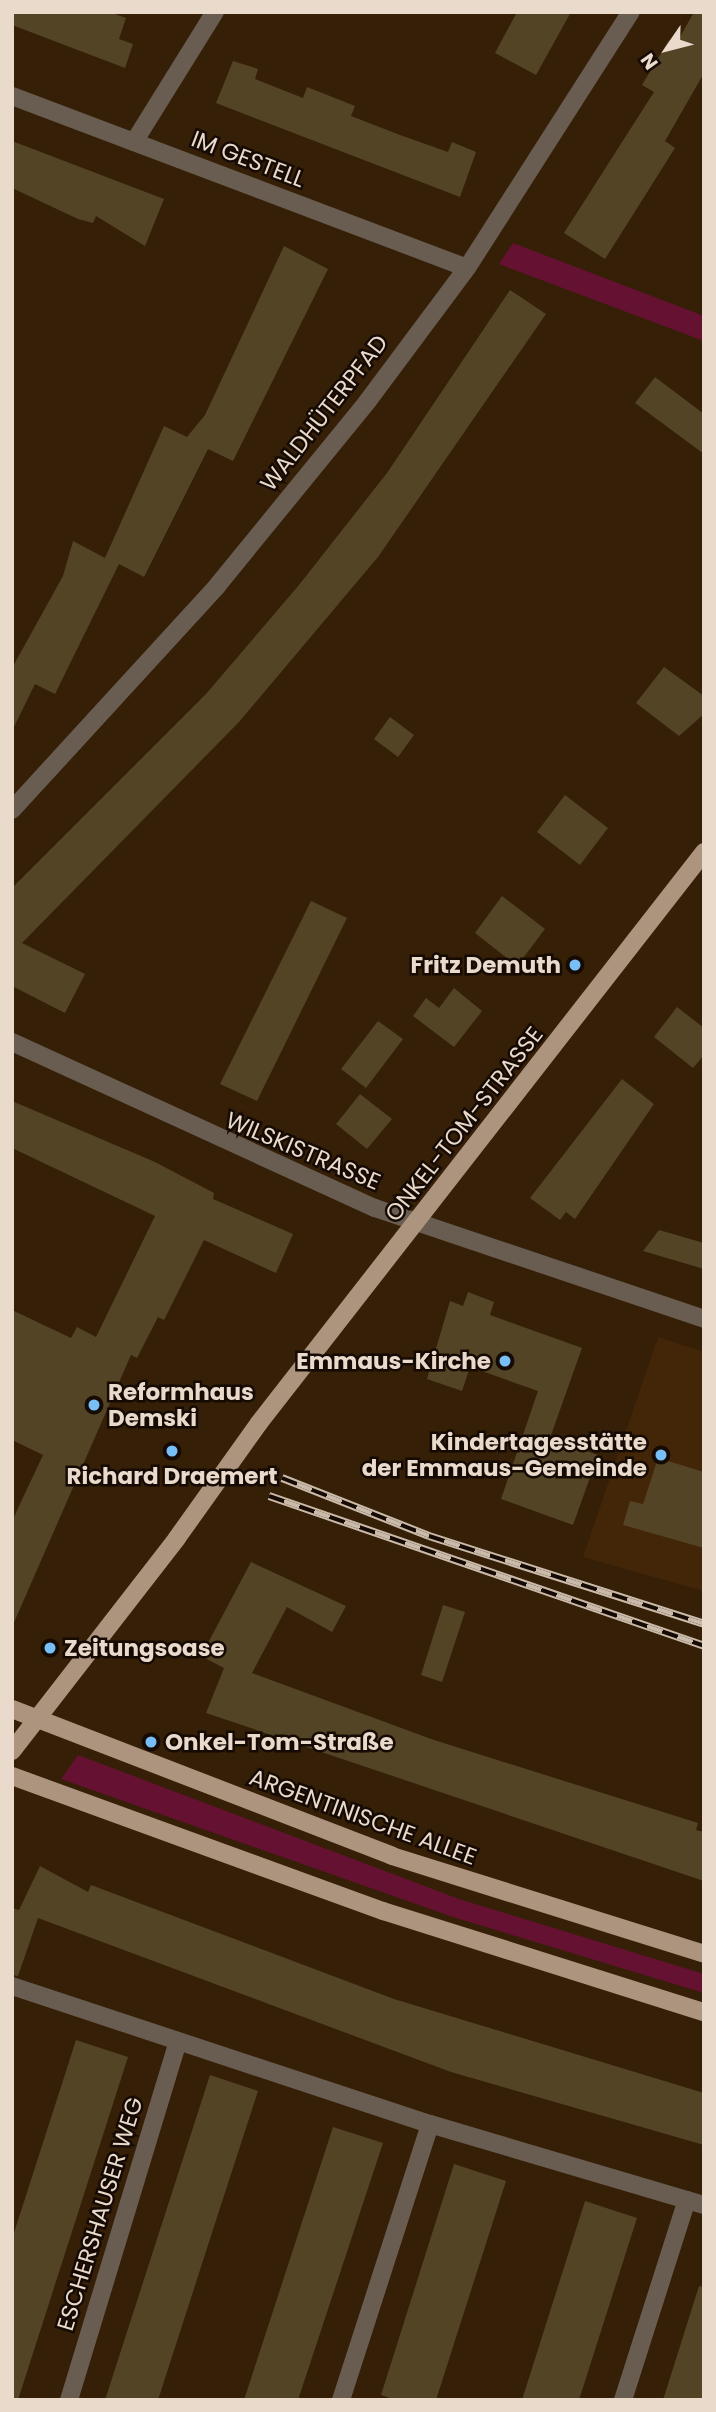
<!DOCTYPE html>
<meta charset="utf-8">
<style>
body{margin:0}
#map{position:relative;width:716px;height:2412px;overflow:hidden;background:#361f07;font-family:Poppins,sans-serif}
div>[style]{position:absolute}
.built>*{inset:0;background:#432608}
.green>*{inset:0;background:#651131}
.building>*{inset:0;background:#534426}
.minor>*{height:18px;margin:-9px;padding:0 9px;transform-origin:9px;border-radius:9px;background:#695d52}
.major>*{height:18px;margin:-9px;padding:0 9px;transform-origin:9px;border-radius:9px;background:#ad947e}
.rail>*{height:8px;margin-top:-4px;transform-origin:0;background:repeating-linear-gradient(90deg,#160b04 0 16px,#cabaaa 0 32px);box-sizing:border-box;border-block:2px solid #cabaaa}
.major-bridge>*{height:18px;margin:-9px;padding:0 9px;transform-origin:9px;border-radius:9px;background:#ad947e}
.dots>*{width:19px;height:19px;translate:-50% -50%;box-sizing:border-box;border:4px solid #160b04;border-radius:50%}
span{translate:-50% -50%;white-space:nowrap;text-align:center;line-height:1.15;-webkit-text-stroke:5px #160b04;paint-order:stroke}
.street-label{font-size:23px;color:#e9dacc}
.poi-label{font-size:23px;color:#e9dacc;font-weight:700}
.right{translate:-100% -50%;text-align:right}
.left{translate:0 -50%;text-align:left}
.frame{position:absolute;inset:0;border:14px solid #e9dacc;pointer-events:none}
.north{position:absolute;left:632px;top:14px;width:70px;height:70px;-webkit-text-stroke:5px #160b04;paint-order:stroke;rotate:235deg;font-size:19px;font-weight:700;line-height:28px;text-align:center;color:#e9dacc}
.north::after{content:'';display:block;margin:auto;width:24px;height:32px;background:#e9dacc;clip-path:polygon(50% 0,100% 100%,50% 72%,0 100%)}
</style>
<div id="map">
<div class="built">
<div style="clip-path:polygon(658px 1337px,704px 1352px,704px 1591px,583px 1557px)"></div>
</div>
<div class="green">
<div style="clip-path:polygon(513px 243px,704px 316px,704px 341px,499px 264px)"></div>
<div style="clip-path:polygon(78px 1755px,459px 1899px,704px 1974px,704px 1993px,453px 1917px,61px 1779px)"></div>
</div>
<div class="building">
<div style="clip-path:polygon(12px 12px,109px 12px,126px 18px,119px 39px,133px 44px,125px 68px,12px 25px)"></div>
<div style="clip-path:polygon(517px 12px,571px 12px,536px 75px,495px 53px)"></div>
<div style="clip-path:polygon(694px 12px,704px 12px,704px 73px,665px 141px,675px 148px,605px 259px,564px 233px,654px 92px,642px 85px,669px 40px,676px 44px)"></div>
<div style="clip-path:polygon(233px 61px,258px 69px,255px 79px,303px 98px,307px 87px,355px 106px,351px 116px,400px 135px,448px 152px,452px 142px,476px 152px,460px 197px,216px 103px)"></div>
<div style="clip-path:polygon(12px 141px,164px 199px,145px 246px,96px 216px,93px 223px,78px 219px,12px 188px)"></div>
<div style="clip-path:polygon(284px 246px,328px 269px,233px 461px,208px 449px,144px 577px,119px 564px,55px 694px,35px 684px,12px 731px,12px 668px,63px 576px,73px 541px,105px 558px,164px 426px,187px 437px,205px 415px)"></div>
<div style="clip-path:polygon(510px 290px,546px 314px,378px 557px,239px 722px,22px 943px,85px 974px,65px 1013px,12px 986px,12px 888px,206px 694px,299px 585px,387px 473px)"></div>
<div style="clip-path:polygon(655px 377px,704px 414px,704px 454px,635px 403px)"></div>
<div style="clip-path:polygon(664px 667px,704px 696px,704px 714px,679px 736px,636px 703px)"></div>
<div style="clip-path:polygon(390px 717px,414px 735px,398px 757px,374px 739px)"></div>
<div style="clip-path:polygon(565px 795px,608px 828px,580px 865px,537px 832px)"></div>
<div style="clip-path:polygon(502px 896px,545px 929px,517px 966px,475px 933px)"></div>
<div style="clip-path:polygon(311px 901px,347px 918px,257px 1101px,220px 1084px)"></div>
<div style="clip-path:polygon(454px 988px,482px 1011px,454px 1047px,413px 1016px,426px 998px,439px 1008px)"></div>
<div style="clip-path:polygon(677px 1007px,704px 1028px,704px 1055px,693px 1068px,654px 1037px)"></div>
<div style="clip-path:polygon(378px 1021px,403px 1039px,366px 1088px,341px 1069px)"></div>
<div style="clip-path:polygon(622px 1079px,654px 1104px,575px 1219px,566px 1212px,560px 1220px,530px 1198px)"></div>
<div style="clip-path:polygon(360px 1094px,392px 1119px,367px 1149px,336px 1124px)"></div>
<div style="clip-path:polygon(12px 1101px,155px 1162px,214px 1193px,213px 1199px,293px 1234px,276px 1273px,204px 1240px,164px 1320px,158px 1317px,137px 1358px,131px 1355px,12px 1627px,12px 1521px,43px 1455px,12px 1440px,12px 1310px,71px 1338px,77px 1327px,96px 1337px,155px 1216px,12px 1148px)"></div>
<div style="clip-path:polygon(659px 1230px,704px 1243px,704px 1269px,643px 1251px)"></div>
<div style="clip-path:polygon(468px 1292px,494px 1302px,490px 1315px,582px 1348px,550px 1438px,598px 1455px,573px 1525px,501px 1499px,538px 1391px,470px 1367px,462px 1391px,427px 1379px,450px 1301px,463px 1306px)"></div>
<div style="clip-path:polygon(658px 1458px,704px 1472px,704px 1548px,623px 1525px,630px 1501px,643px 1504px)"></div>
<div style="clip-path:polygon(251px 1562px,346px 1606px,332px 1632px,287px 1607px,252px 1673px,434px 1740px,698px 1823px,696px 1830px,704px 1832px,704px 1881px,206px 1713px,224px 1668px,201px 1656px)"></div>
<div style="clip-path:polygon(443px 1605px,465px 1612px,442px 1682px,421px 1675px)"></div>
<div style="clip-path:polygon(40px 1866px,88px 1892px,91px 1885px,394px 1999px,704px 2093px,704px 2145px,451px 2072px,38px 1918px,18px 1976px,12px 1975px,12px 1908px,19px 1910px)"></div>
<div style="clip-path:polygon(76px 2040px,128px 2057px,18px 2400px,12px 2400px,12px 2239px)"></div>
<div style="clip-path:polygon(210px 2075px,258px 2091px,220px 2208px,158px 2400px,105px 2400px)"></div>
<div style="clip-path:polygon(333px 2127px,383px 2143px,298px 2400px,244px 2400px)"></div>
<div style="clip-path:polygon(454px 2164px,506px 2181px,436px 2400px,396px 2400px,381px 2395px)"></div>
<div style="clip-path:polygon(585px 2201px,637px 2218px,579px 2400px,522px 2400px)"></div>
<div style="clip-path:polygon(699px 2286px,704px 2287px,704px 2400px,663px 2400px)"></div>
</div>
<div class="minor">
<div style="left:12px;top:96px;width:486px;rotate:20.7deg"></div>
<div style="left:134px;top:142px;width:153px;rotate:-58.1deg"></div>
<div style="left:12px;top:810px;width:304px;rotate:-47.5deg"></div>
<div style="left:217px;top:586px;width:237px;rotate:-50.8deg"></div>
<div style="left:367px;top:402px;width:167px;rotate:-53.3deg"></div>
<div style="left:467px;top:268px;width:304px;rotate:-57.4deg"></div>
<div style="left:12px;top:1042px;width:399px;rotate:24.6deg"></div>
<div style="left:375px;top:1208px;width:347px;rotate:18.6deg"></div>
<div style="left:12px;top:1986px;width:440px;rotate:18.3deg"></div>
<div style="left:430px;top:2124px;width:286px;rotate:16.5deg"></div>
<div style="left:69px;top:2400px;width:374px;rotate:-73.1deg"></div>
<div style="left:341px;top:2400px;width:290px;rotate:-72.1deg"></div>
<div style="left:623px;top:2400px;width:210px;rotate:-72.3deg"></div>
</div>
<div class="major">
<div style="left:259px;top:1423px;width:724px;rotate:-52.07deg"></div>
<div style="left:12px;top:1709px;width:407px;rotate:21.1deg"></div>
<div style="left:392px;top:1856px;width:327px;rotate:17.4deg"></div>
<div style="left:12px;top:1751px;width:269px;rotate:-52.2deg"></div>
<div style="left:12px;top:1776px;width:395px;rotate:20deg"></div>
<div style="left:383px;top:1911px;width:337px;rotate:17.5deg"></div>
</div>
<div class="rail">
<div style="left:282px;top:1478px;width:158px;rotate:21.5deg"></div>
<div style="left:429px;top:1536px;width:289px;rotate:17.7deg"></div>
<div style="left:269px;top:1496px;width:460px;rotate:19deg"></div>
</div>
<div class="major-bridge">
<div style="left:177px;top:1538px;width:141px;rotate:-54.5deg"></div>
</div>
<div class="dots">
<div style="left:575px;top:965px;background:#78bff7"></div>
<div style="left:505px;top:1361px;background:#78bff7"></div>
<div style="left:94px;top:1405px;background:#78bff7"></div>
<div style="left:172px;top:1451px;background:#78bff7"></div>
<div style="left:661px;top:1455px;background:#78bff7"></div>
<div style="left:50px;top:1648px;background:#78bff7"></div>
<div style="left:151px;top:1742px;background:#78bff7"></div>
</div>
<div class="street-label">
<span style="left:248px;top:159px;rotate:21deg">IM GESTELL</span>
<span style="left:324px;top:413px;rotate:-52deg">WALDHÜTERPFAD</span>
<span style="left:464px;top:1124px;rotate:-52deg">ONKEL-TOM-STRASSE</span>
<span style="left:303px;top:1151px;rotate:23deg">WILSKISTRASSE</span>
<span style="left:363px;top:1817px;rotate:20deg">ARGENTINISCHE ALLEE</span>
<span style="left:100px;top:2214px;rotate:-73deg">ESCHERSHAUSER WEG</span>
</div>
<div class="poi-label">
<span class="right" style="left:561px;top:965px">Fritz Demuth</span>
<span class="right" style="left:491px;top:1361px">Emmaus-Kirche</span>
<span class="left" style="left:108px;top:1405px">Reformhaus<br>Demski</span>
<span class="right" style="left:647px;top:1455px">Kindertagesstätte<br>der Emmaus-Gemeinde</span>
<span style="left:172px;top:1476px">Richard Draemert</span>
<span class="left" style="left:64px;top:1648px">Zeitungsoase</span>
<span class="left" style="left:165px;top:1742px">Onkel-Tom-Straße</span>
</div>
<div class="frame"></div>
<div class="north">N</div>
</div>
